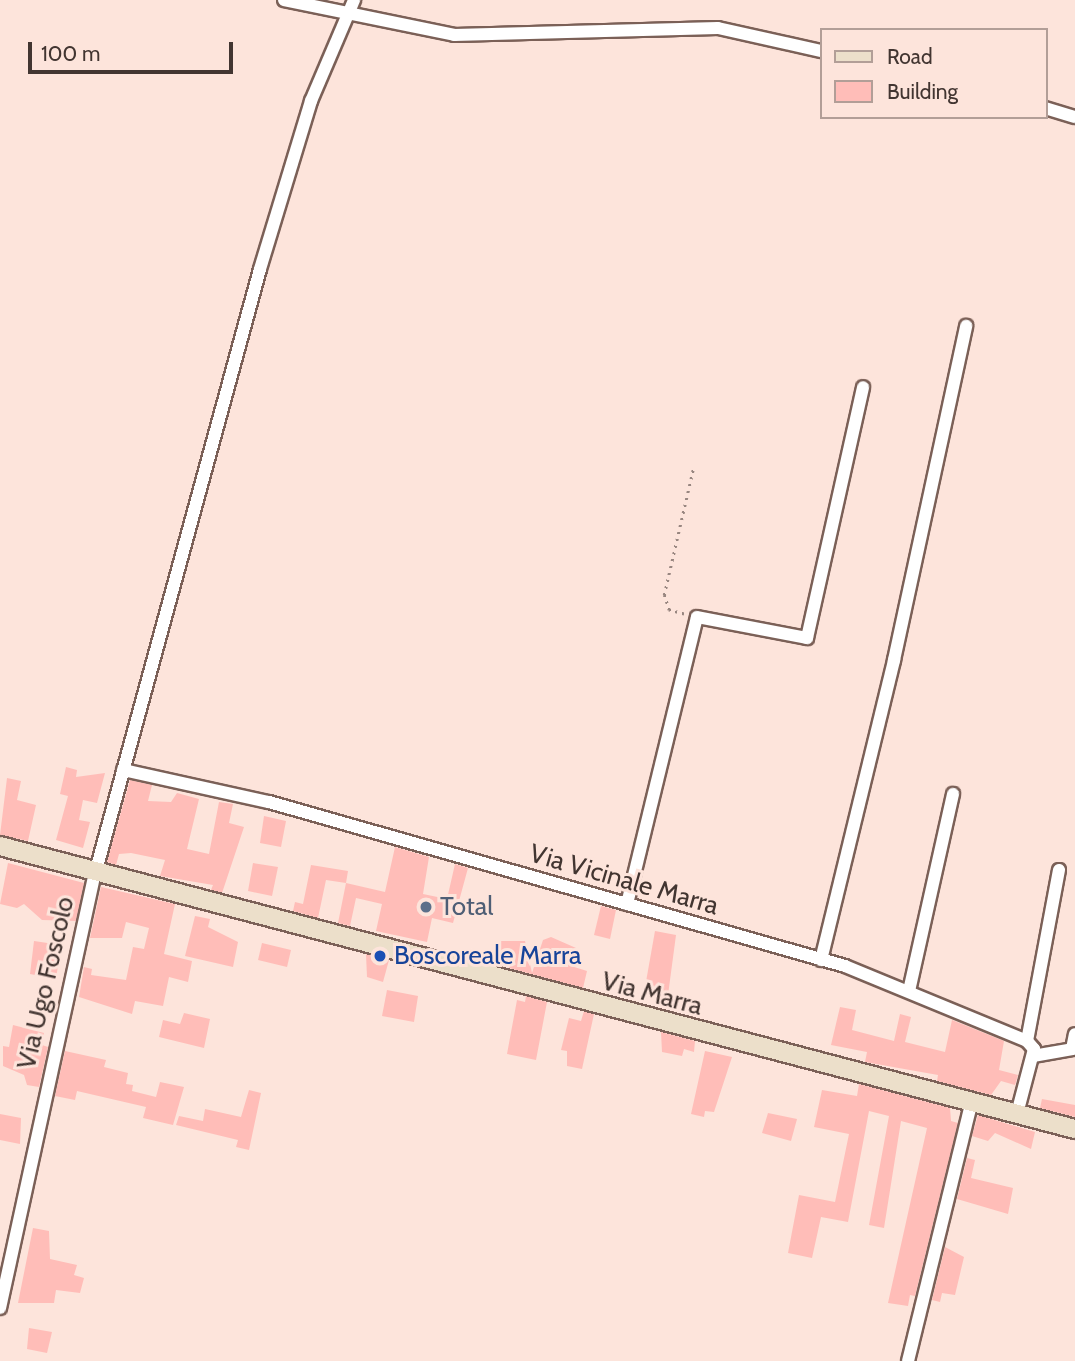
<!DOCTYPE html>
<style>
body{margin:0}
#map{position:relative;width:1075px;height:1361px;overflow:hidden;background:#fde4db;font-family:Cabin,sans-serif}
div>[style]{position:absolute}
.building>*{inset:0;background:#ffbdb8}
.path>*{height:2.5px;margin-top:-1.25px;transform-origin:0;background:repeating-linear-gradient(90deg,#988680 0 2px,transparent 0 7px)}
.roads{filter:drop-shadow(2px 0 #7b6057) drop-shadow(-2px 0 #7b6057) drop-shadow(0 2px #7b6057) drop-shadow(0 -2px #7b6057)}
.street>*{height:12px;margin:-6px;padding:0 6px;transform-origin:6px;border-radius:6px;background:#fff}
.secondary>*{height:18px;margin:-9px;padding:0 9px;transform-origin:9px;border-radius:9px;background:#ecdfca}
.dots>*{width:19px;height:19px;translate:-50% -50%;box-sizing:border-box;border:4px solid #fde4db;border-radius:50%}
span{translate:-50% -50%;white-space:nowrap;text-align:center;line-height:1.15;-webkit-text-stroke:6px #fde4db;paint-order:stroke}
.street-label{font-size:26px;color:#423531}
.service-label{font-size:26px;color:#4e5e75}
.left{translate:0 -50%;text-align:left}
.transit-label{font-size:26px;color:#164399}
.legend{position:absolute;left:820px;top:28px;width:228px;height:91px;box-sizing:border-box;background:#fde4db;border:2px solid #b29e97;margin:0;padding:9px 12px;list-style:none;font-size:21px;color:#423531}
.legend li{display:flex;align-items:center;gap:14px;height:35px}
.legend b{width:35px;border:2px solid #b29e97}
.scale{position:absolute;left:28px;top:42px;width:205px;height:32px;box-sizing:border-box;border:4px solid #423531;border-top:0;padding-left:9px;font-size:21px;line-height:24px;white-space:nowrap;color:#423531;-webkit-text-stroke:5px #fde4db;paint-order:stroke}
</style>
<div id="map">
<div class="building">
<div style="clip-path:polygon(66px 767px,77px 770px,76px 777px,105px 773px,97px 803px,83px 800px,79px 820px,90px 822px,83px 848px,56px 840px,68px 796px,60px 794px)"></div>
<div style="clip-path:polygon(7px 778px,21px 781px,17px 800px,36px 805px,28px 841px,0 835px)"></div>
<div style="clip-path:polygon(130px 780px,152px 785px,148px 801px,171px 802px,177px 793px,199px 799px,187px 849px,209px 854px,219px 802px,233px 804px,229px 823px,244px 827px,222px 893px,211px 890px,213px 885px,160px 876px,165px 860px,131px 853px,119px 854px,116px 865px,107px 862px)"></div>
<div style="clip-path:polygon(264px 816px,286px 821px,281px 847px,260px 843px)"></div>
<div style="clip-path:polygon(395px 847px,429px 857px,423px 894px,447px 899px,455px 864px,468px 868px,453px 923px,432px 918px,427px 942px,376px 931px,382px 904px,356px 898px,350px 926px,338px 923px,346px 883px,385px 892px)"></div>
<div style="clip-path:polygon(8px 863px,84px 883px,76px 921px,42px 920px,24px 904px,17px 908px,0 904px)"></div>
<div style="clip-path:polygon(253px 863px,278px 867px,272px 896px,248px 891px)"></div>
<div style="clip-path:polygon(311px 865px,348px 871px,346px 883px,326px 880px,318px 918px,293px 911px,295px 902px,303px 904px)"></div>
<div style="clip-path:polygon(101px 887px,175px 904px,164px 954px,192px 961px,188px 982px,169px 977px,163px 1006px,135px 1001px,132px 1014px,79px 997px,84px 967px,92px 969px,91px 975px,126px 980px,133px 947px,144px 949px,149px 928px,126px 922px,122px 938px,90px 938px)"></div>
<div style="clip-path:polygon(601px 906px,616px 910px,610px 939px,594px 935px)"></div>
<div style="clip-path:polygon(195px 916px,210px 919px,208px 927px,238px 942px,233px 967px,185px 956px)"></div>
<div style="clip-path:polygon(655px 931px,676px 935px,668px 995px,644px 993px)"></div>
<div style="clip-path:polygon(551px 937px,576px 948px,571px 966px,587px 971px,583px 988px,509px 968px,513px 958px,496px 953px,501px 941px,525px 941px,532px 973px,543px 940px)"></div>
<div style="clip-path:polygon(34px 941px,61px 945px,56px 979px,30px 974px)"></div>
<div style="clip-path:polygon(262px 943px,291px 950px,287px 967px,258px 960px)"></div>
<div style="clip-path:polygon(366px 954px,389px 960px,383px 982px,367px 977px)"></div>
<div style="clip-path:polygon(387px 990px,418px 996px,414px 1022px,382px 1016px)"></div>
<div style="clip-path:polygon(526px 996px,547px 1002px,536px 1060px,507px 1054px,517px 1000px,525px 1002px)"></div>
<div style="clip-path:polygon(840px 1007px,856px 1010px,852px 1030px,894px 1041px,900px 1014px,911px 1017px,905px 1042px,945px 1052px,952px 1020px,1004px 1041px,999px 1070px,1018px 1075px,1015px 1085px,1001px 1081px,991px 1095px,937px 1081px,938px 1075px,865px 1062px,867px 1052px,831px 1045px)"></div>
<div style="clip-path:polygon(584px 1011px,594px 1014px,582px 1069px,567px 1066px,567px 1051px,561px 1050px,569px 1018px,581px 1021px)"></div>
<div style="clip-path:polygon(184px 1013px,210px 1019px,204px 1048px,159px 1037px,163px 1020px,180px 1024px)"></div>
<div style="clip-path:polygon(13px 1025px,44px 1033px,42px 1045px,48px 1047px,39px 1087px,27px 1085px,24px 1075px,3px 1066px,3px 1046px,9px 1047px)"></div>
<div style="clip-path:polygon(661px 1032px,695px 1041px,694px 1052px,684px 1049px,682px 1056px,662px 1052px)"></div>
<div style="clip-path:polygon(65px 1051px,106px 1060px,104px 1067px,128px 1073px,126px 1084px,133px 1085px,132px 1091px,156px 1097px,160px 1082px,184px 1087px,173px 1125px,143px 1118px,146px 1107px,77px 1091px,75px 1100px,55px 1096px)"></div>
<div style="clip-path:polygon(705px 1051px,732px 1057px,714px 1112px,705px 1111px,704px 1117px,691px 1114px)"></div>
<div style="clip-path:polygon(859px 1084px,950px 1108px,951px 1121px,958px 1123px,915px 1296px,910px 1295px,908px 1306px,888px 1303px,927px 1128px,901px 1121px,884px 1228px,869px 1225px,889px 1116px,869px 1111px,848px 1222px,821px 1217px,812px 1258px,788px 1253px,799px 1195px,835px 1202px,849px 1134px,814px 1127px,822px 1090px,857px 1096px)"></div>
<div style="clip-path:polygon(249px 1090px,261px 1093px,249px 1150px,236px 1147px,238px 1140px,176px 1125px,179px 1116px,203px 1121px,205px 1109px,241px 1117px)"></div>
<div style="clip-path:polygon(1042px 1099px,1075px 1105px,1075px 1117px,1040px 1108px)"></div>
<div style="clip-path:polygon(768px 1113px,797px 1119px,791px 1141px,762px 1133px)"></div>
<div style="clip-path:polygon(0 1114px,21px 1118px,20px 1144px,0 1140px)"></div>
<div style="clip-path:polygon(978px 1115px,1035px 1132px,1031px 1149px,995px 1133px,988px 1141px,972px 1136px)"></div>
<div style="clip-path:polygon(967px 1158px,975px 1160px,971px 1178px,1013px 1188px,1008px 1214px,957px 1199px)"></div>
<div style="clip-path:polygon(33px 1228px,49px 1231px,50px 1259px,77px 1265px,74px 1275px,84px 1278px,80px 1293px,56px 1290px,54px 1303px,18px 1303px)"></div>
<div style="clip-path:polygon(945px 1247px,964px 1257px,955px 1295px,942px 1293px,940px 1302px,932px 1300px)"></div>
<div style="clip-path:polygon(29px 1328px,52px 1332px,47px 1353px,27px 1349px)"></div>
</div>
<div class="path">
<div style="left:684px;top:614px;width:16px;rotate:-165deg"></div>
<div style="left:669px;top:610px;width:16px;rotate:-108deg"></div>
<div style="left:664px;top:595px;width:129px;rotate:-77deg"></div>
</div>
<div class="roads">
<div class="street">
<div style="left:284px;top:0;width:174px;rotate:11.6deg"></div>
<div style="left:454px;top:35px;width:264px;rotate:-1.5deg"></div>
<div style="left:718px;top:28px;width:106px;rotate:12.6deg"></div>
<div style="left:1045px;top:108px;width:31px;rotate:17deg"></div>
<div style="left:123px;top:770px;width:149px;rotate:12.4deg"></div>
<div style="left:269px;top:802px;width:599px;rotate:15.89deg"></div>
<div style="left:845px;top:966px;width:197px;rotate:22.4deg"></div>
<div style="left:1027px;top:1041px;width:11px;rotate:49deg"></div>
<div style="left:1034px;top:1049px;width:67px;rotate:104.7deg"></div>
<div style="left:627px;top:904px;width:295px;rotate:-76.3deg"></div>
<div style="left:697px;top:617px;width:112px;rotate:10.8deg"></div>
<div style="left:807px;top:638px;width:257px;rotate:-77.4deg"></div>
<div style="left:821px;top:960px;width:309px;rotate:-76.3deg"></div>
<div style="left:894px;top:660px;width:342px;rotate:-77.8deg"></div>
<div style="left:909px;top:991px;width:202px;rotate:-77.4deg"></div>
<div style="left:1027px;top:1041px;width:174px;rotate:-79.4deg"></div>
<div style="left:1033px;top:1056px;width:40px;rotate:-10deg"></div>
<div style="left:1072px;top:1049px;width:15px;rotate:-79deg"></div>
<div style="left:0;top:1308px;width:444px;rotate:-77.7deg"></div>
<div style="left:95px;top:874px;width:627px;rotate:-74.74deg"></div>
<div style="left:260px;top:269px;width:176px;rotate:-73.1deg"></div>
<div style="left:311px;top:101px;width:110px;rotate:-66.9deg"></div>
<div style="left:908px;top:1361px;width:264px;rotate:-76.2deg"></div>
</div>
<div class="secondary">
<div style="left:0;top:846px;width:1112px;rotate:14.75deg"></div>
</div>
</div>
<div class="dots">
<div style="left:426px;top:907px;background:#5c6f8a"></div>
<div style="left:380px;top:956px;background:#1a4fb4"></div>
</div>
<div class="street-label">
<span style="left:624px;top:880px;rotate:16deg">Via Vicinale Marra</span>
<span style="left:46px;top:983px;rotate:-77deg">Via Ugo Foscolo</span>
<span style="left:652px;top:994px;rotate:15deg">Via Marra</span>
</div>
<div class="service-label">
<span class="left" style="left:440px;top:907px">Total</span>
</div>
<div class="transit-label">
<span class="left" style="left:394px;top:956px">Boscoreale Marra</span>
</div>
<ul class="legend">
<li><b style="height:9px;background:#ecdfca"></b>Road</li>
<li><b style="height:19px;background:#ffbdb8"></b>Building</li>
</ul>
<div class="scale">100 m</div>
</div>
